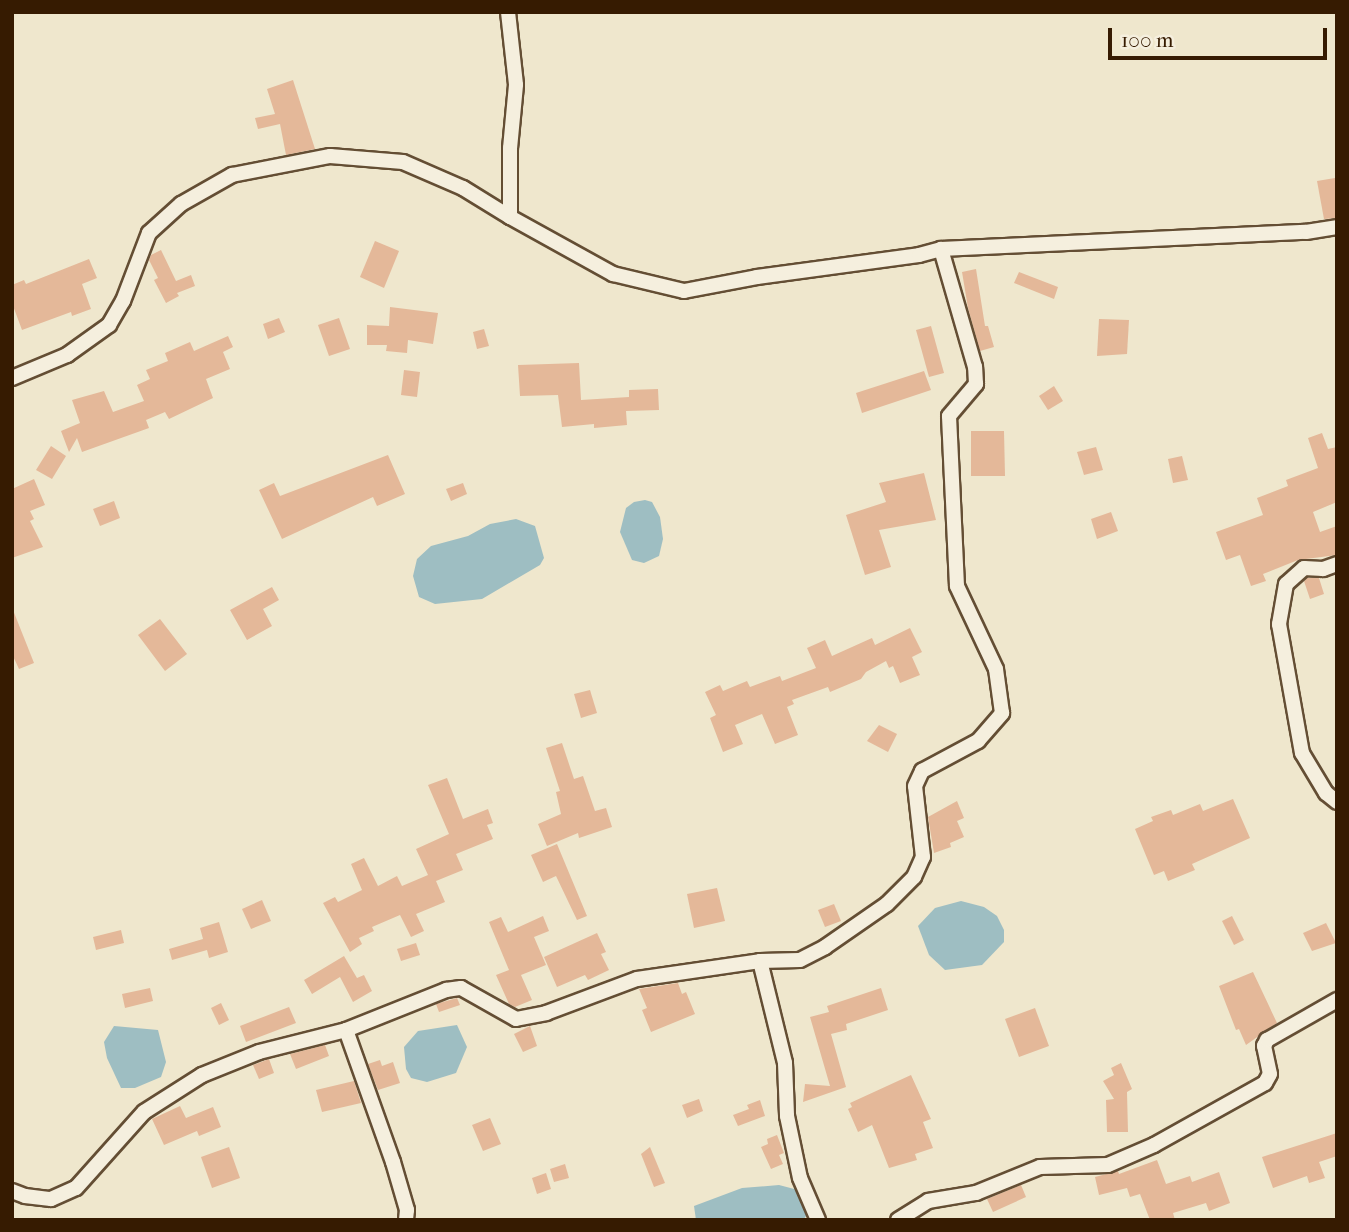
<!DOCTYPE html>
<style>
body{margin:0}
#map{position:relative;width:1349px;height:1232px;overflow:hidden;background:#efe7cd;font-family:"IM FELL French Canon",serif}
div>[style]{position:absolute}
.water>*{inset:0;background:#9ebec2}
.building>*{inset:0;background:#e4b899}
.roads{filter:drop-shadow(2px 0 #644e34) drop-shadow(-2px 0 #644e34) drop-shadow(0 2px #644e34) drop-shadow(0 -2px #644e34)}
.minor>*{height:14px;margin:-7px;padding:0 7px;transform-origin:7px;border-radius:7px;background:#f5efde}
span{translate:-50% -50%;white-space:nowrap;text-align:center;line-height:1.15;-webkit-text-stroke:5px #f5efde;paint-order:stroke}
.frame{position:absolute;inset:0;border:14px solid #361b01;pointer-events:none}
.scale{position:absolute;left:1108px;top:28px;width:219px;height:32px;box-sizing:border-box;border:4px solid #361b01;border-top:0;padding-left:9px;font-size:21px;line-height:24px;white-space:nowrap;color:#361b01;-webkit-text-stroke:5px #f5efde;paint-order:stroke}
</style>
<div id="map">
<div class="water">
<div style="clip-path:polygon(645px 500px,652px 502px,660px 517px,663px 539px,659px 556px,644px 563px,632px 560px,620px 532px,626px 508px,634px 502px)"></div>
<div style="clip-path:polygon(516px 519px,535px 526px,544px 558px,540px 565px,482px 599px,435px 604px,419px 597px,413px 576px,417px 559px,431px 546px,468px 536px,490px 524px)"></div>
<div style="clip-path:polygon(961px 901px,984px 907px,997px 916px,1004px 930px,1004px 942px,982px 965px,945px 970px,929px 955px,918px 926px,935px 908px)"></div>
<div style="clip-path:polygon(457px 1025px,467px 1047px,456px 1073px,427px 1082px,411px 1078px,406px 1069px,404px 1047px,418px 1031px)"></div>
<div style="clip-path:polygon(114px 1026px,158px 1030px,166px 1062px,161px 1077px,135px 1088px,121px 1088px,107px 1058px,104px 1042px)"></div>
<div style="clip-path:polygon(779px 1185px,798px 1190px,811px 1210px,803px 1220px,696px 1220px,694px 1206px,742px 1188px)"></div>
</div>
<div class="building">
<div style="clip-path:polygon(293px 80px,315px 149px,286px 155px,280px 124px,258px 129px,255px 118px,275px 114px,267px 89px)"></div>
<div style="clip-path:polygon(1335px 178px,1337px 218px,1324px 219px,1317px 181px)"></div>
<div style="clip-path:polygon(375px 241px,399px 251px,384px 288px,360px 277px)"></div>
<div style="clip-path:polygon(161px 250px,176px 281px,191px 275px,195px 286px,177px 293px,179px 296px,166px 303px,154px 280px,158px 278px,149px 260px,151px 255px)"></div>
<div style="clip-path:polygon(89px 259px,97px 278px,82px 284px,91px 309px,72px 316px,71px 312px,22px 330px,12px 303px,12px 285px,24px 280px,26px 284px)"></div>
<div style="clip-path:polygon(976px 269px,985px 326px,988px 326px,994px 347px,980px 351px,968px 308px,962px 272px)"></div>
<div style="clip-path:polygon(1019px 272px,1058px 287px,1054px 299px,1014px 283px)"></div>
<div style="clip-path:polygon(390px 307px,438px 313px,433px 344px,408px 340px,407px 353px,386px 351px,387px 345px,367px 345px,367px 325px,389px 326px)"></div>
<div style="clip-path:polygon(279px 318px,285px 332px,268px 339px,263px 324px)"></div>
<div style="clip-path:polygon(339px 318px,350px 349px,329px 356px,318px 325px)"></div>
<div style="clip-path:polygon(1099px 319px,1129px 320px,1127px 354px,1097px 356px)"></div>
<div style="clip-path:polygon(931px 326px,944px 373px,929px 377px,916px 330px)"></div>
<div style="clip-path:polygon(484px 329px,489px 346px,477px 349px,473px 332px)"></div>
<div style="clip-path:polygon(228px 336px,233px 347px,223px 352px,230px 369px,206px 379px,213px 398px,169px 419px,165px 412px,146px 420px,149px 428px,82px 452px,77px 438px,69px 452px,61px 431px,80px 423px,72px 400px,104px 391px,113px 412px,144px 401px,137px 385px,150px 379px,146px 370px,168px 361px,165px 353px,190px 342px,194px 351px)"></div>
<div style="clip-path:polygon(579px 363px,581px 400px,629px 397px,629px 390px,658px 389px,659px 410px,626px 411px,627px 425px,594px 428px,594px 424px,562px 427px,558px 395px,520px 396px,518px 365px)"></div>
<div style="clip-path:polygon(404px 370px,420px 372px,417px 397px,401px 395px)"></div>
<div style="clip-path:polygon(924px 371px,931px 390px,862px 413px,856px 393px)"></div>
<div style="clip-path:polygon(1054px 386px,1063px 401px,1048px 410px,1039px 396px)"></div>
<div style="clip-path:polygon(971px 431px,1004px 431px,1005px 476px,971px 476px)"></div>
<div style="clip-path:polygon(1322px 433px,1328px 449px,1337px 447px,1337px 502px,1313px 512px,1320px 532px,1337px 526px,1337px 555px,1298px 560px,1263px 574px,1266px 581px,1251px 586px,1240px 555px,1226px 560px,1216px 532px,1263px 515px,1257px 498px,1288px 486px,1286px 480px,1318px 468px,1308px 438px)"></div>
<div style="clip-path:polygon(51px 446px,66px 456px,52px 479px,36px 470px)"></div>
<div style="clip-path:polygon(1096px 447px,1103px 470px,1084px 475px,1077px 452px)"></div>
<div style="clip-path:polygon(388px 455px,405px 494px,377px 506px,373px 497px,282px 539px,259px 490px,274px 483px,280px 496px)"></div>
<div style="clip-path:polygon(1182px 456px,1188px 480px,1173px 483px,1168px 459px)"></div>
<div style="clip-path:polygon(924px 473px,936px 520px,879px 530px,891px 567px,865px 575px,846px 515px,886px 502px,879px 483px)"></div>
<div style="clip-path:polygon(34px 479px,45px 505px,30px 511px,34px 519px,30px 521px,43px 547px,12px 558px,12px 489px)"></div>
<div style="clip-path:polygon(463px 483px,467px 494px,451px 501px,446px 489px)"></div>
<div style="clip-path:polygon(114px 501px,120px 518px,100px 526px,93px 509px)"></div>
<div style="clip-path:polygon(1111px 512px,1118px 531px,1097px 539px,1091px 519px)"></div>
<div style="clip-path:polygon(1307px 578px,1319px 578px,1324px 594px,1310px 599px,1304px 581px)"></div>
<div style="clip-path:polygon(272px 587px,279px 600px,263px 609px,272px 626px,247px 640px,230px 610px)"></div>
<div style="clip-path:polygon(13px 610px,34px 663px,19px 669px,12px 654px)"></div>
<div style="clip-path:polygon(160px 619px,187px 654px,165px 671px,138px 635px)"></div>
<div style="clip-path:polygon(910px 628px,922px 652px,912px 657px,920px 675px,900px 683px,893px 666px,889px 668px,886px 661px,866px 672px,861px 679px,830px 692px,828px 687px,792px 700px,794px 704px,787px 707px,798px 735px,775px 744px,762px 714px,735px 725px,743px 744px,723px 752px,710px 718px,716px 715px,705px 692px,720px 685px,723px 691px,747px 681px,750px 687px,780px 676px,782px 681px,816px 668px,807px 648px,825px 640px,832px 656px,872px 638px,875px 645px)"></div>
<div style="clip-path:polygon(590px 690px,597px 713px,581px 718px,574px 694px)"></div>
<div style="clip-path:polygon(879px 725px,897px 734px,888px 752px,867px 741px)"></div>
<div style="clip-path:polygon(562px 743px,574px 779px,583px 776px,595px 811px,606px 808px,612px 827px,579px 838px,578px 833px,547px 846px,538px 824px,561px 814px,556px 792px,560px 791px,546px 748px)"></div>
<div style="clip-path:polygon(447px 778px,463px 819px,488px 809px,493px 823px,487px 825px,493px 839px,456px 854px,463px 870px,436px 881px,445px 902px,416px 914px,424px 931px,411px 937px,400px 915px,372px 927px,374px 931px,359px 938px,362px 944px,350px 952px,323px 903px,335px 897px,338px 902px,362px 890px,351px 864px,364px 858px,378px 886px,397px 876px,402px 886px,428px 875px,416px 849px,449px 834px,428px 785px)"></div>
<div style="clip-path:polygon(1233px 799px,1250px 838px,1192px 864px,1195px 870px,1168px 881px,1164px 871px,1154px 875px,1135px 829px,1153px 821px,1151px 817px,1171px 810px,1173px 815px,1200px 804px,1203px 811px)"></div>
<div style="clip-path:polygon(957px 801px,964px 818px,957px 821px,964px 837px,950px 843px,951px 847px,934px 853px,928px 817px)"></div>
<div style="clip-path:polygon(557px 844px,587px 916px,577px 920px,556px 876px,543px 882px,531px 855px)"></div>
<div style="clip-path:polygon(717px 888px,725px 921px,694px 928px,687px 894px)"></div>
<div style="clip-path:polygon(262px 900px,271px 921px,251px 929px,242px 909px)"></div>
<div style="clip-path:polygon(834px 904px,841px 921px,825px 927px,818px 910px)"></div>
<div style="clip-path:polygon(543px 916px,549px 931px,534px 937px,546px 965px,521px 975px,532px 1000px,515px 1007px,509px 1004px,496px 975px,509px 970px,489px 922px,501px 917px,508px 932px)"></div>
<div style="clip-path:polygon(1232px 916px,1244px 940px,1234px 945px,1222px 921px)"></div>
<div style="clip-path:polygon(219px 922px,228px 952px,209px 958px,207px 950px,172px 960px,169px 949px,203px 939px,200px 928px)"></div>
<div style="clip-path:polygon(1326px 923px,1336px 943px,1312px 951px,1303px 933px)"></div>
<div style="clip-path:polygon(121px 930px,124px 943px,96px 950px,93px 937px)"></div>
<div style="clip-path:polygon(597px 933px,606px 952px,601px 954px,609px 970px,588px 980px,585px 975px,557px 987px,544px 957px)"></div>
<div style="clip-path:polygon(416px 943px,420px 955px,401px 961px,397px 949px)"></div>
<div style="clip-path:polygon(344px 956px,357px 978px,364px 975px,372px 991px,353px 1002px,340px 977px,312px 994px,304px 980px)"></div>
<div style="clip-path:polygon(1253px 972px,1277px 1023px,1246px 1045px,1239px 1029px,1236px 1030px,1219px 986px)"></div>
<div style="clip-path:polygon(678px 983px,682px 994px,686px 992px,695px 1014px,651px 1032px,642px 1010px,647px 1008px,639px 989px)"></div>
<div style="clip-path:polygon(150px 988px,153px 1001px,125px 1008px,122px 994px)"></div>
<div style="clip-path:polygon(881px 988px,888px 1010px,846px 1024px,847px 1030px,831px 1034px,846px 1087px,803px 1102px,805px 1084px,830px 1086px,810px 1017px,829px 1012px,827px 1006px)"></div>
<div style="clip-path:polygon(457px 998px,460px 1005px,439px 1012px,436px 1004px)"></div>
<div style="clip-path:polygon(221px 1003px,229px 1020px,219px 1025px,211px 1008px)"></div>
<div style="clip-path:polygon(289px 1007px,296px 1023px,246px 1042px,240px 1026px)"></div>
<div style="clip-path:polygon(1035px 1008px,1049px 1046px,1019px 1057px,1005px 1019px)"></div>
<div style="clip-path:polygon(530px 1026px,537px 1046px,523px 1052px,514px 1034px)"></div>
<div style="clip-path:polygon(325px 1045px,329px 1056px,296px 1069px,290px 1054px)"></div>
<div style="clip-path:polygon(269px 1059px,274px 1073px,259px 1079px,253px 1065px)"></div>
<div style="clip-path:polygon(380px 1060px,382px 1066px,393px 1062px,400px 1083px,378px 1090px,368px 1064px)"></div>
<div style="clip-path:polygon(1121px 1063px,1132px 1089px,1127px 1092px,1128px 1132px,1107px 1132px,1106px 1100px,1114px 1099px,1103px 1081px,1114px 1075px,1111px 1068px)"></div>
<div style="clip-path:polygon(911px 1075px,931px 1119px,923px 1122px,933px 1148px,915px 1154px,917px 1160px,889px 1168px,872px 1125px,858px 1132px,848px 1109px,852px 1107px,850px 1103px)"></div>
<div style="clip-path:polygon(354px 1081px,361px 1103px,322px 1112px,316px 1090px)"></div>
<div style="clip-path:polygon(699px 1099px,703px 1111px,687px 1118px,682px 1105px)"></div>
<div style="clip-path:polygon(760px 1100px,765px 1116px,738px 1126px,733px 1115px,749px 1109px,747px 1105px)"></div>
<div style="clip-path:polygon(180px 1106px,186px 1118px,213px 1107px,221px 1127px,199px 1136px,197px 1131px,164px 1145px,152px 1119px)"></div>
<div style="clip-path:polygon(490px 1118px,501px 1144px,483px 1151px,472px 1125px)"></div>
<div style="clip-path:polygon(1337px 1133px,1337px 1156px,1319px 1162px,1325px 1178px,1309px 1183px,1307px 1176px,1273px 1188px,1262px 1157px)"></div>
<div style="clip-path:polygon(777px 1135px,784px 1153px,779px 1155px,783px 1164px,771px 1169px,761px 1147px,768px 1144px,767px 1139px)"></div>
<div style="clip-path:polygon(229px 1147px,240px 1178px,212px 1188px,201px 1157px)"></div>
<div style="clip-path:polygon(650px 1147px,665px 1183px,654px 1187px,641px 1154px)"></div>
<div style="clip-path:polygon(1157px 1160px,1166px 1184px,1190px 1176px,1192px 1182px,1219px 1172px,1230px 1203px,1209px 1211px,1206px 1203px,1173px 1213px,1175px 1220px,1150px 1220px,1140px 1194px,1130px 1197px,1127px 1188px,1099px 1195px,1095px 1177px,1118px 1171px,1119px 1174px)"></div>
<div style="clip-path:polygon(565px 1164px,569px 1178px,554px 1182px,550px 1169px)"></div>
<div style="clip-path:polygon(546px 1173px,551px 1189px,537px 1194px,532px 1178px)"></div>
<div style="clip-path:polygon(1021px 1185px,1026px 1197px,993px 1212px,987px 1199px)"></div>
</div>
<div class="roads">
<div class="minor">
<div style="left:508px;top:12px;width:73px;rotate:83.7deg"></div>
<div style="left:516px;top:85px;width:63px;rotate:95.4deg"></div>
<div style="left:510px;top:148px;width:69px;rotate:90deg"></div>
<div style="left:510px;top:217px;width:118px;rotate:29deg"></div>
<div style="left:613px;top:274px;width:73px;rotate:13.5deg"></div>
<div style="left:684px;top:291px;width:74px;rotate:-10.9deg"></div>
<div style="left:757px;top:277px;width:163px;rotate:-7.7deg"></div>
<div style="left:919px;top:255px;width:23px;rotate:-15deg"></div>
<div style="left:941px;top:249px;width:365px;rotate:-2.7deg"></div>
<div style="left:1306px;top:232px;width:31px;rotate:-9deg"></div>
<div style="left:12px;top:378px;width:60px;rotate:-22.7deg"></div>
<div style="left:67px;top:355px;width:52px;rotate:-35.5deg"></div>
<div style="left:109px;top:325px;width:28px;rotate:-60deg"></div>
<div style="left:123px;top:301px;width:73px;rotate:-69.1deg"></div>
<div style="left:149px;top:233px;width:43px;rotate:-42.2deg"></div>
<div style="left:181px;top:204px;width:59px;rotate:-29.6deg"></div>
<div style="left:232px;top:175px;width:100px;rotate:-11deg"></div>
<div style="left:330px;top:156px;width:73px;rotate:4.7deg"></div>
<div style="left:403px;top:162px;width:65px;rotate:23.4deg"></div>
<div style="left:463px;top:188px;width:55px;rotate:31.7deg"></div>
<div style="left:1337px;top:564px;width:15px;rotate:160deg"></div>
<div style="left:1323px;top:569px;width:19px;rotate:-177deg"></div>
<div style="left:1304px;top:568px;width:24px;rotate:138deg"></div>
<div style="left:1286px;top:584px;width:41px;rotate:99.9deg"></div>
<div style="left:1279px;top:624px;width:131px;rotate:79.9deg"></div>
<div style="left:1302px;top:753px;width:47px;rotate:59deg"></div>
<div style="left:1326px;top:793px;width:14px;rotate:39deg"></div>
<div style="left:760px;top:961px;width:105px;rotate:76.2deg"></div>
<div style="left:785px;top:1063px;width:53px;rotate:87.8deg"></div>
<div style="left:787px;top:1116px;width:63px;rotate:78.2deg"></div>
<div style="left:800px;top:1178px;width:46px;rotate:66.8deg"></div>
<div style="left:346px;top:1030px;width:140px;rotate:70.4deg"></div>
<div style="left:393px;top:1162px;width:50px;rotate:73.7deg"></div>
<div style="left:407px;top:1210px;width:10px;rotate:96deg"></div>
<div style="left:12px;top:1191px;width:14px;rotate:21deg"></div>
<div style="left:25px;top:1196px;width:26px;rotate:7deg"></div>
<div style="left:51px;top:1199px;width:27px;rotate:-24deg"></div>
<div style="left:76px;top:1188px;width:102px;rotate:-48.2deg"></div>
<div style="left:144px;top:1112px;width:69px;rotate:-32.5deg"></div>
<div style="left:202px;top:1075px;width:61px;rotate:-22deg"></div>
<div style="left:259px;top:1052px;width:90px;rotate:-14.2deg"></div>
<div style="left:346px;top:1030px;width:108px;rotate:-21.8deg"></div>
<div style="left:446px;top:990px;width:15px;rotate:-8deg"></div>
<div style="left:461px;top:988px;width:63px;rotate:29.4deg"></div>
<div style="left:516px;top:1019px;width:31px;rotate:-11deg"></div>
<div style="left:546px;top:1013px;width:97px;rotate:-20.5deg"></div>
<div style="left:637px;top:979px;width:124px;rotate:-8.3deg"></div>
<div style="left:760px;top:961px;width:40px;rotate:-1.4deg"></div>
<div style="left:800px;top:960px;width:28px;rotate:-27deg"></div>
<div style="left:825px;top:947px;width:75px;rotate:-34.7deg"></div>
<div style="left:887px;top:904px;width:38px;rotate:-45deg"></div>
<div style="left:914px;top:877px;width:22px;rotate:-66deg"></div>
<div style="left:923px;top:857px;width:71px;rotate:-96.4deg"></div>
<div style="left:915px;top:786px;width:17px;rotate:-65deg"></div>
<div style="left:922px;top:771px;width:64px;rotate:-28.2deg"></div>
<div style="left:978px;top:741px;width:37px;rotate:-49deg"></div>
<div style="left:1002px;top:713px;width:44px;rotate:-97.8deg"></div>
<div style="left:996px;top:669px;width:92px;rotate:-115.2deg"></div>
<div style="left:957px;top:586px;width:170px;rotate:-92.7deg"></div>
<div style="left:949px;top:416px;width:42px;rotate:-49.8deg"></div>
<div style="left:976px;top:384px;width:17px;rotate:-93deg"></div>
<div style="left:975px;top:367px;width:123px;rotate:-106.1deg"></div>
<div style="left:898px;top:1220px;width:36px;rotate:-32deg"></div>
<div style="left:928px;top:1201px;width:49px;rotate:-9.5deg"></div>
<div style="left:976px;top:1193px;width:69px;rotate:-22.1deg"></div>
<div style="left:1040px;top:1167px;width:68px;rotate:-1.7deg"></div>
<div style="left:1108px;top:1165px;width:50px;rotate:-23.5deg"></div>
<div style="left:1154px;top:1145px;width:127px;rotate:-29.2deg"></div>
<div style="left:1265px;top:1083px;width:10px;rotate:-61deg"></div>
<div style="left:1270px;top:1074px;width:29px;rotate:-102deg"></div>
<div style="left:1264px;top:1046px;width:7px;rotate:-63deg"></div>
<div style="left:1267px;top:1040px;width:81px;rotate:-29.7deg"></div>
</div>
</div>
<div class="frame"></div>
<div class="scale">100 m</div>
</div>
